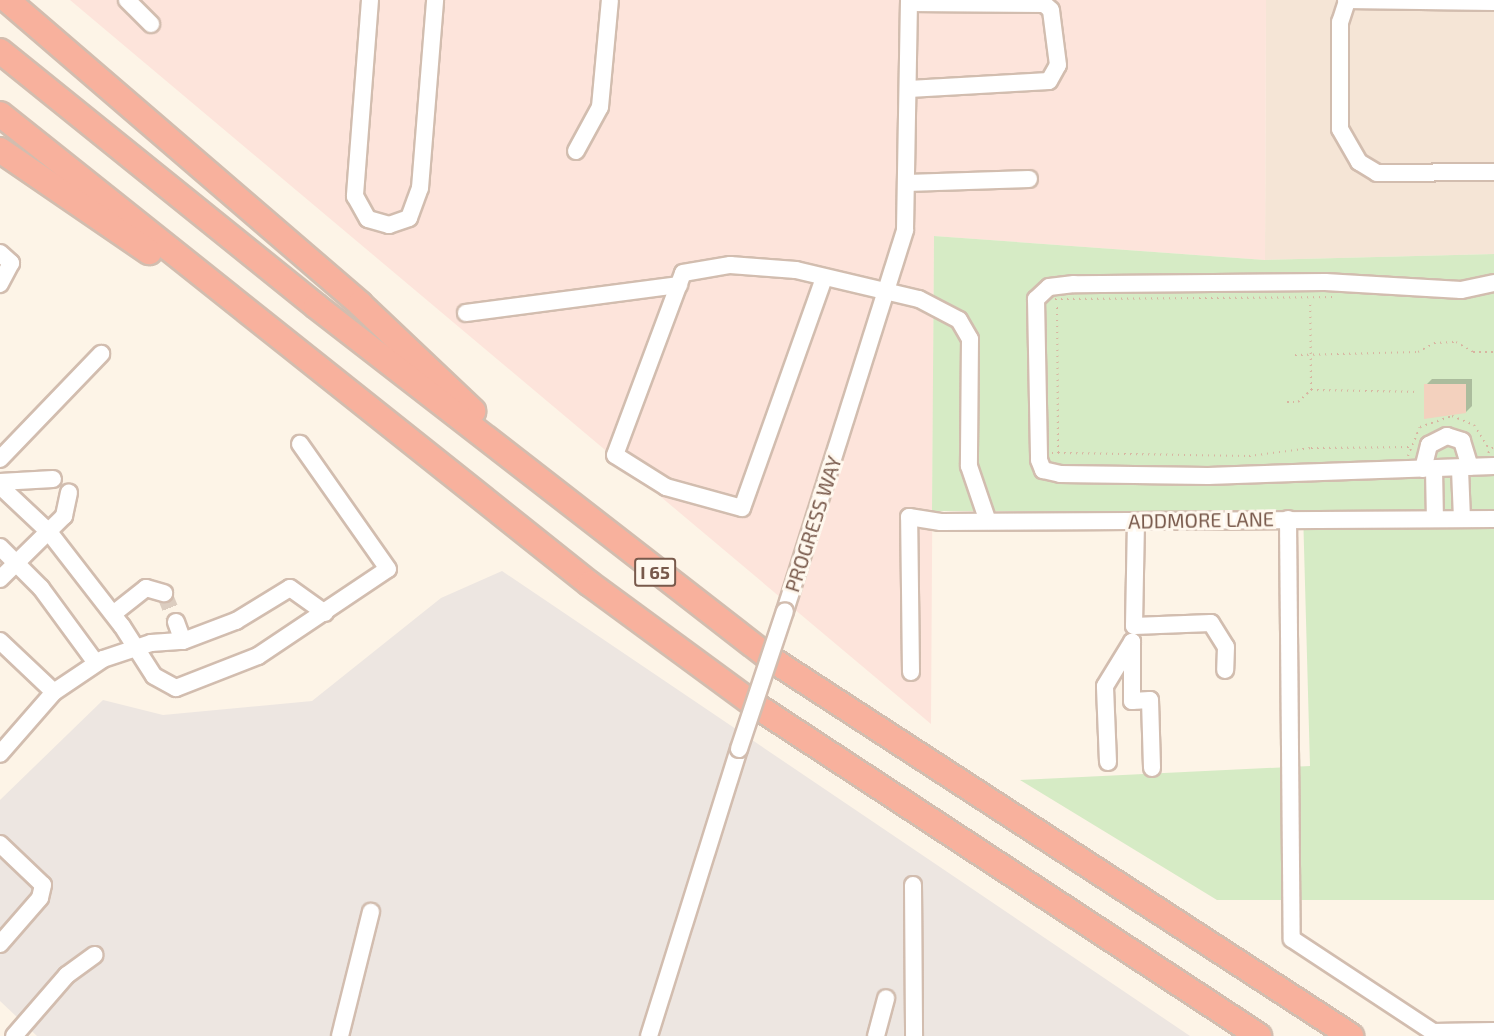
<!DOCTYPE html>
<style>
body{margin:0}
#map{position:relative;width:1494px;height:1036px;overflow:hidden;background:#fdf4e7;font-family:"Exo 2",sans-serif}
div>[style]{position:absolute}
.residential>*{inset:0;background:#f5e5d6}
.commercial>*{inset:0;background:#fde4db}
.industrial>*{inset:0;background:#ede6e1}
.green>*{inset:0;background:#d6ebc5}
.shadow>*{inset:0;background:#0003}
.building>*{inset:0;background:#f3d1be}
.minor-tunnel>*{height:16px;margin-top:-8px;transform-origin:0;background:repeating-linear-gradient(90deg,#dccdc0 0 16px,transparent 0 24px)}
.path>*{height:2px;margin-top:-1px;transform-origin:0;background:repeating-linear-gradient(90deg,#d8b4a1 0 1.5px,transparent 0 6px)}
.roads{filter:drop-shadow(2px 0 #d2bdaf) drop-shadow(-2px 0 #d2bdaf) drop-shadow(0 2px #d2bdaf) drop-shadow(0 -2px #d2bdaf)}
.minor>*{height:16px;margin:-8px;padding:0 8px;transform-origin:8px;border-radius:8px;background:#fff}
.highway>*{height:24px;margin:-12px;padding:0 12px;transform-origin:12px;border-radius:12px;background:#f8b19d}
.bridges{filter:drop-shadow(2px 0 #d2bdaf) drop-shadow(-2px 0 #d2bdaf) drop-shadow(0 2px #d2bdaf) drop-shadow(0 -2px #d2bdaf)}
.minor-bridge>*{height:16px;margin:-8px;padding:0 8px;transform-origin:8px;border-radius:8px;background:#fff}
span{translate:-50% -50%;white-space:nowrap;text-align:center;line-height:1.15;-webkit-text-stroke:6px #fff8ee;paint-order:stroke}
.shield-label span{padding:2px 4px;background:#fff8ee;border:2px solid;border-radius:4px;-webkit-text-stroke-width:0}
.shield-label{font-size:18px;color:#78594b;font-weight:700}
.street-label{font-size:20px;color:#78594b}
</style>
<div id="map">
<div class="residential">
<div style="clip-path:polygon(1266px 0,1494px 0,1494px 254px,1265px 260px)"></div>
</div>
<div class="commercial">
<div style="clip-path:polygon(70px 0,1266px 0,1265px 260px,934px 236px,931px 724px)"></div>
</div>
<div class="industrial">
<div style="clip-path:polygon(502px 571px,1190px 1036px,37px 1036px,0 1001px,0 800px,103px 700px,163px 715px,312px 701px,441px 598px)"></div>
</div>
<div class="green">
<div style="clip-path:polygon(934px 236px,1265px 260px,1494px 254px,1494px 900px,1217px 900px,1020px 780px,1310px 766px,1303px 511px,932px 511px)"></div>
</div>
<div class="shadow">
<div style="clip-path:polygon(1432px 379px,1472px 379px,1472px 406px,1466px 412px,1426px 385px)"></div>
</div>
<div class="building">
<div style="clip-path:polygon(1424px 384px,1466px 384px,1466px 413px,1424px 419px)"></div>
</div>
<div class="minor-tunnel">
<div style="left:164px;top:593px;width:31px;rotate:68deg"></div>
</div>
<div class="path">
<div style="left:1055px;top:299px;width:282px;rotate:-0.4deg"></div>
<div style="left:1295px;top:355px;width:123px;rotate:-1.4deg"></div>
<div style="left:1418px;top:352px;width:18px;rotate:-29deg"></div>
<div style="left:1434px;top:343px;width:22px;rotate:-3deg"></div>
<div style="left:1456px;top:342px;width:20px;rotate:30deg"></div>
<div style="left:1473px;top:352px;width:21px"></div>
<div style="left:1311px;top:390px;width:108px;rotate:1.1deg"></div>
<div style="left:1287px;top:402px;width:11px"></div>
<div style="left:1298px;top:402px;width:18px;rotate:-43deg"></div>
<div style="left:1311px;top:390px;width:90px;rotate:-90.6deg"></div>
<div style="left:1052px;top:453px;width:6px"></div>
<div style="left:1058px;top:453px;width:150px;rotate:-90.4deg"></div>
<div style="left:1058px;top:453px;width:191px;rotate:0.9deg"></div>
<div style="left:1249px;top:456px;width:63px;rotate:-7.4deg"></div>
<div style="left:1311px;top:448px;width:98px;rotate:-0.6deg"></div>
<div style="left:1488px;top:453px;width:9px;rotate:-49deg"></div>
<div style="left:1408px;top:456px;width:31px;rotate:-68deg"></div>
<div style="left:1420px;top:427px;width:34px;rotate:-19deg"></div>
<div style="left:1452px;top:416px;width:24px;rotate:22deg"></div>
<div style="left:1474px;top:425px;width:26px;rotate:58deg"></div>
</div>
<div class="roads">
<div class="minor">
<div style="left:127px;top:0;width:34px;rotate:45deg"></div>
<div style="left:370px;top:0;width:197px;rotate:94.4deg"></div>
<div style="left:355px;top:196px;width:26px;rotate:61deg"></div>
<div style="left:368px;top:219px;width:22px;rotate:16deg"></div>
<div style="left:389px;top:225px;width:21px;rotate:-19deg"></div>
<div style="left:409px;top:218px;width:32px;rotate:-70deg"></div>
<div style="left:420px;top:188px;width:189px;rotate:-85.4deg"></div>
<div style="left:1346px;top:0;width:148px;rotate:0.8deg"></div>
<div style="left:1347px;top:1px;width:22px;rotate:108deg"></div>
<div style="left:1340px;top:22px;width:107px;rotate:90deg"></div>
<div style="left:1340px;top:129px;width:38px;rotate:60deg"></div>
<div style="left:1359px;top:162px;width:21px;rotate:31deg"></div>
<div style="left:1377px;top:173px;width:117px;rotate:-0.5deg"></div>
<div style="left:909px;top:89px;width:140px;rotate:-3.3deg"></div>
<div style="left:1049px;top:81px;width:18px;rotate:-61deg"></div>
<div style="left:1058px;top:65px;width:55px;rotate:-97.3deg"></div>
<div style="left:1051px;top:10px;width:9px;rotate:-139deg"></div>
<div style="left:1044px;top:4px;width:135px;rotate:-179.6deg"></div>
<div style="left:576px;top:151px;width:50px;rotate:-61.4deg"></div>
<div style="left:600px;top:107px;width:107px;rotate:-84.7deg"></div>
<div style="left:907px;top:183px;width:122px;rotate:-1.9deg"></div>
<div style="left:0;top:253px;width:15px;rotate:42deg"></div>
<div style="left:11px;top:263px;width:24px;rotate:118deg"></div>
<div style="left:824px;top:278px;width:244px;rotate:109.6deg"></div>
<div style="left:742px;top:508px;width:79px;rotate:-164.6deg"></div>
<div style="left:666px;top:487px;width:60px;rotate:-147.9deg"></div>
<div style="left:615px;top:455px;width:194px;rotate:-69.5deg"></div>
<div style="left:683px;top:273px;width:48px;rotate:-9.7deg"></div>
<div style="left:730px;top:265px;width:66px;rotate:4.3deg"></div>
<div style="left:796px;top:270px;width:126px;rotate:13.3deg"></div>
<div style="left:919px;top:299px;width:45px;rotate:27.7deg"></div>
<div style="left:959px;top:320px;width:22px;rotate:60deg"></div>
<div style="left:970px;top:339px;width:127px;rotate:90.5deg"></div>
<div style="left:969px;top:466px;width:56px;rotate:71.2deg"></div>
<div style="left:1494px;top:283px;width:34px;rotate:168deg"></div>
<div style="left:1461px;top:290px;width:136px;rotate:-176.6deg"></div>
<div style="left:1325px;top:282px;width:251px;rotate:179.5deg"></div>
<div style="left:1074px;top:284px;width:25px;rotate:173deg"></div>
<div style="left:1049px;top:287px;width:18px;rotate:137deg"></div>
<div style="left:1036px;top:299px;width:161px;rotate:88.9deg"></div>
<div style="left:1039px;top:460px;width:11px;rotate:68deg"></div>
<div style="left:1043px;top:470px;width:17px;rotate:13deg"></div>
<div style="left:1060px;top:474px;width:148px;rotate:0.8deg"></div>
<div style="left:1208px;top:476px;width:286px;rotate:-2deg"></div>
<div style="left:466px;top:313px;width:215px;rotate:-7.5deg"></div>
<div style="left:0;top:459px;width:146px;rotate:-46.1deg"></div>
<div style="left:1423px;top:469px;width:25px;rotate:-76deg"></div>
<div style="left:1429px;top:445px;width:20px;rotate:-27deg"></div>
<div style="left:1447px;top:436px;width:16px;rotate:18deg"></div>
<div style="left:1462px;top:441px;width:27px;rotate:73deg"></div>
<div style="left:1434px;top:469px;width:50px;rotate:88.9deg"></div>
<div style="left:1460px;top:469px;width:50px;rotate:87.7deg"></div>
<div style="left:0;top:482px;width:53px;rotate:-3.2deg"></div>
<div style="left:0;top:486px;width:67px;rotate:43.2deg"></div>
<div style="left:49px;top:532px;width:119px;rotate:52.2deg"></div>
<div style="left:122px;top:626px;width:59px;rotate:57.4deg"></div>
<div style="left:154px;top:676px;width:25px;rotate:29deg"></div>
<div style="left:176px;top:688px;width:88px;rotate:-21.3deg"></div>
<div style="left:258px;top:656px;width:156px;rotate:-33.8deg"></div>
<div style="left:388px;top:569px;width:153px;rotate:-125.1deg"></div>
<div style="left:1288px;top:519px;width:420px;rotate:89.5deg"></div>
<div style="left:1292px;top:939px;width:169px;rotate:33.4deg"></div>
<div style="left:1433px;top:1032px;width:61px;rotate:-0.9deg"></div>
<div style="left:1136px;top:521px;width:105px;rotate:91.1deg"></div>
<div style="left:1134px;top:626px;width:77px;rotate:-2.2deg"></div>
<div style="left:1211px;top:623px;width:28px;rotate:58deg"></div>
<div style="left:1226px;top:647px;width:23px;rotate:92deg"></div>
<div style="left:0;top:547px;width:58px;rotate:45deg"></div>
<div style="left:41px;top:588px;width:93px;rotate:53.7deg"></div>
<div style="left:0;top:579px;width:90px;rotate:-44.5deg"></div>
<div style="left:64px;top:516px;width:24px;rotate:-78deg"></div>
<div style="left:785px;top:611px;width:399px;rotate:-72.5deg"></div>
<div style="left:905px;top:230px;width:230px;rotate:-89deg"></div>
<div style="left:113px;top:614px;width:42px;rotate:-38.2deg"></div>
<div style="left:146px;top:588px;width:19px;rotate:16deg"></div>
<div style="left:176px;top:622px;width:20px;rotate:70deg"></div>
<div style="left:0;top:641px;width:74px;rotate:43.4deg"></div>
<div style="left:54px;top:692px;width:82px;rotate:131.1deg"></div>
<div style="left:1132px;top:642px;width:59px;rotate:90deg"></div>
<div style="left:1132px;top:701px;width:18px;rotate:-3deg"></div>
<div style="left:1150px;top:700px;width:68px;rotate:88.3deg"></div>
<div style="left:911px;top:672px;width:155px;rotate:-90.7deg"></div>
<div style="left:909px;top:517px;width:32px;rotate:9deg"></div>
<div style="left:941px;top:522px;width:553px;rotate:-0.31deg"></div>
<div style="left:54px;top:692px;width:59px;rotate:-34deg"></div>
<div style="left:103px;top:659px;width:51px;rotate:-18.4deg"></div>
<div style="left:151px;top:643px;width:32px;rotate:-4deg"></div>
<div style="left:183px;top:641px;width:57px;rotate:-20.7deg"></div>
<div style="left:236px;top:621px;width:63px;rotate:-31.4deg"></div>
<div style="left:290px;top:588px;width:43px;rotate:35.5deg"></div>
<div style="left:1108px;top:762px;width:76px;rotate:-92.3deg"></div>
<div style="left:1105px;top:686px;width:52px;rotate:-58.5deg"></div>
<div style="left:0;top:844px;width:59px;rotate:43.6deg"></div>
<div style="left:43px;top:885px;width:13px;rotate:103deg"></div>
<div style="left:40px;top:898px;width:61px;rotate:131deg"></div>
<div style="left:913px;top:885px;width:151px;rotate:89.6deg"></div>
<div style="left:14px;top:1036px;width:81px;rotate:-49deg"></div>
<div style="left:67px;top:975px;width:34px;rotate:-36deg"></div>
<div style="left:340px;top:1036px;width:128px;rotate:-76deg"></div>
<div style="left:649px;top:1036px;width:301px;rotate:-72.6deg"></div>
<div style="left:876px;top:1036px;width:39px;rotate:-75deg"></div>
</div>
<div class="highway">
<div style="left:7px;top:0;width:466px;rotate:40.7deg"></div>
<div style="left:360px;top:304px;width:156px;rotate:43.4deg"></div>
<div style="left:0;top:51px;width:406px;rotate:38.9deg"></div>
<div style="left:316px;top:306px;width:576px;rotate:37.81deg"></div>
<div style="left:771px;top:659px;width:692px;rotate:33.02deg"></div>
<div style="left:0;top:114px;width:754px;rotate:38.54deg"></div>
<div style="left:590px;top:584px;width:205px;rotate:36.3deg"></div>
<div style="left:755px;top:705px;width:603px;rotate:33.29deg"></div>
<div style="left:0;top:150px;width:181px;rotate:34.4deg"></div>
</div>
</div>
<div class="bridges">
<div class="minor-bridge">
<div style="left:739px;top:749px;width:145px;rotate:-71.6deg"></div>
</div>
</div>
<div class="shield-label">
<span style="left:655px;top:572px">I 65</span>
</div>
<div class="street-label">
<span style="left:1201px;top:520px;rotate:-1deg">ADDMORE LANE</span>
<span style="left:813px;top:524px;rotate:-72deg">PROGRESS WAY</span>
</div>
</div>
